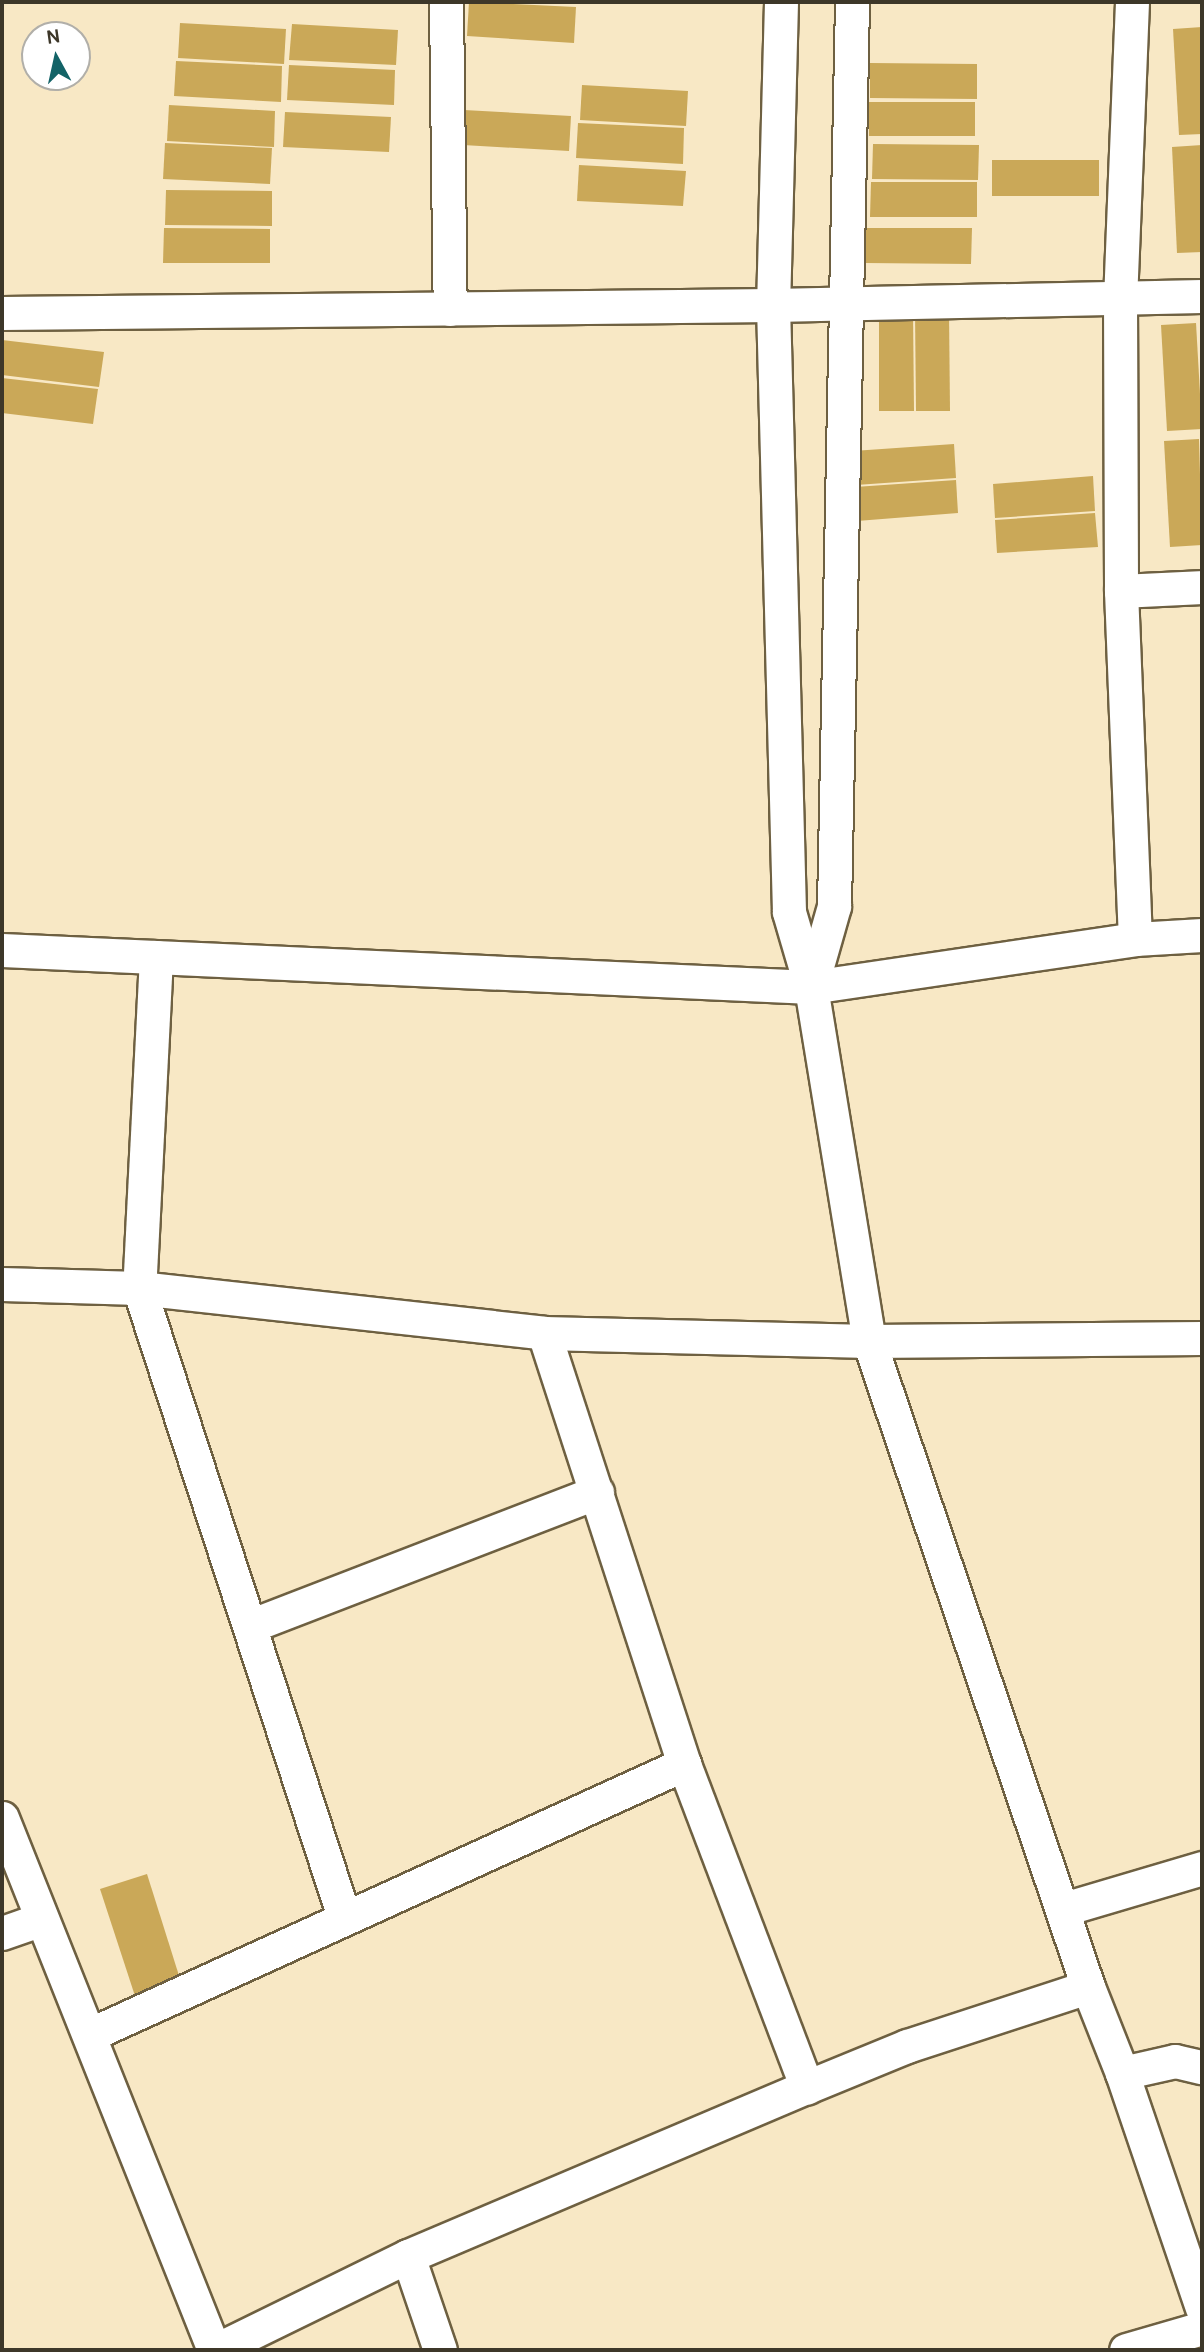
<!DOCTYPE html>
<style>
body{margin:0}
#map{position:relative;width:1204px;height:2352px;overflow:hidden;background:#f8e8c5;font-family:Cabin,sans-serif}
div>[style]{position:absolute}
.building>*{inset:0;background:#caa858}
.roads{filter:drop-shadow(2px 0 #6e6041) drop-shadow(-2px 0 #6e6041) drop-shadow(0 2px #6e6041) drop-shadow(0 -2px #6e6041)}
.minor>*{height:33px;margin:-16.5px;padding:0 16.5px;transform-origin:16.5px;border-radius:16.5px;background:#fff}
span{translate:-50% -50%;white-space:nowrap;text-align:center;line-height:1.15;-webkit-text-stroke:6px #fff;paint-order:stroke}
.frame{position:absolute;inset:0;border:4px solid #3d3729;pointer-events:none}
.north{position:absolute;left:21px;top:21px;width:70px;height:70px;box-sizing:border-box;background:#fff;border:2px solid #b1afa9;border-radius:50%;rotate:352deg;font-size:19px;font-weight:700;line-height:28px;text-align:center;color:#3d3729}
.north::after{content:'';display:block;margin:auto;width:24px;height:32px;background:#136367;clip-path:polygon(50% 0,100% 100%,50% 72%,0 100%)}
</style>
<div id="map">
<div class="building">
<div style="clip-path:polygon(469px 2px,576px 7px,574px 43px,467px 36px)"></div>
<div style="clip-path:polygon(180px 23px,286px 29px,284px 64px,178px 58px)"></div>
<div style="clip-path:polygon(292px 24px,398px 30px,396px 65px,289px 60px)"></div>
<div style="clip-path:polygon(1202px 27px,1202px 134px,1179px 135px,1173px 29px)"></div>
<div style="clip-path:polygon(176px 61px,282px 66px,281px 102px,174px 96px)"></div>
<div style="clip-path:polygon(870px 63px,977px 64px,977px 99px,870px 98px)"></div>
<div style="clip-path:polygon(289px 65px,395px 70px,394px 105px,287px 100px)"></div>
<div style="clip-path:polygon(582px 85px,688px 91px,686px 126px,580px 120px)"></div>
<div style="clip-path:polygon(869px 102px,975px 102px,975px 136px,869px 136px)"></div>
<div style="clip-path:polygon(169px 105px,275px 111px,274px 147px,167px 141px)"></div>
<div style="clip-path:polygon(464px 110px,571px 116px,569px 151px,463px 145px)"></div>
<div style="clip-path:polygon(285px 112px,391px 117px,389px 152px,283px 147px)"></div>
<div style="clip-path:polygon(578px 123px,684px 128px,683px 164px,576px 158px)"></div>
<div style="clip-path:polygon(165px 143px,272px 148px,270px 184px,163px 179px)"></div>
<div style="clip-path:polygon(873px 144px,979px 145px,978px 180px,872px 179px)"></div>
<div style="clip-path:polygon(1202px 145px,1202px 252px,1177px 253px,1172px 147px)"></div>
<div style="clip-path:polygon(992px 160px,1099px 160px,1099px 196px,992px 196px)"></div>
<div style="clip-path:polygon(579px 165px,686px 171px,683px 206px,577px 201px)"></div>
<div style="clip-path:polygon(871px 182px,977px 182px,977px 217px,870px 217px)"></div>
<div style="clip-path:polygon(166px 190px,272px 191px,272px 226px,165px 225px)"></div>
<div style="clip-path:polygon(164px 228px,270px 229px,270px 263px,163px 263px)"></div>
<div style="clip-path:polygon(865px 228px,972px 228px,971px 264px,865px 263px)"></div>
<div style="clip-path:polygon(879px 311px,913px 311px,914px 411px,879px 411px)"></div>
<div style="clip-path:polygon(915px 311px,949px 311px,950px 411px,916px 411px)"></div>
<div style="clip-path:polygon(1196px 323px,1202px 429px,1167px 431px,1161px 325px)"></div>
<div style="clip-path:polygon(2px 340px,104px 352px,99px 387px,2px 375px)"></div>
<div style="clip-path:polygon(2px 378px,98px 389px,93px 424px,2px 413px)"></div>
<div style="clip-path:polygon(1199px 439px,1202px 545px,1170px 547px,1164px 441px)"></div>
<div style="clip-path:polygon(954px 444px,956px 478px,856px 485px,853px 451px)"></div>
<div style="clip-path:polygon(1093px 476px,1095px 511px,995px 518px,993px 484px)"></div>
<div style="clip-path:polygon(956px 480px,958px 513px,857px 521px,855px 487px)"></div>
<div style="clip-path:polygon(1095px 513px,1098px 547px,997px 553px,995px 520px)"></div>
<div style="clip-path:polygon(147px 1874px,181px 1982px,135px 1996px,100px 1889px)"></div>
</div>
<div class="roads">
<div class="minor">
<div style="left:446px;top:2px;width:307px;rotate:89.3deg"></div>
<div style="left:781px;top:2px;width:303px;rotate:91.5deg"></div>
<div style="left:773px;top:305px;width:607px;rotate:88.49deg"></div>
<div style="left:789px;top:912px;width:78px;rotate:73.7deg"></div>
<div style="left:811px;top:987px;width:359px;rotate:80.7deg"></div>
<div style="left:869px;top:1341px;width:682px;rotate:71.27deg"></div>
<div style="left:1088px;top:1987px;width:92px;rotate:68.4deg"></div>
<div style="left:1122px;top:2073px;width:248px;rotate:71.2deg"></div>
<div style="left:1132px;top:2px;width:296px;rotate:92.3deg"></div>
<div style="left:1120px;top:298px;width:293px;rotate:89.8deg"></div>
<div style="left:1121px;top:591px;width:348px;rotate:87.7deg"></div>
<div style="left:2px;top:313px;width:771px;rotate:-0.59deg"></div>
<div style="left:773px;top:305px;width:429px;rotate:-1.2deg"></div>
<div style="left:1121px;top:591px;width:81px;rotate:-2.8deg"></div>
<div style="left:2px;top:950px;width:810px;rotate:2.62deg"></div>
<div style="left:811px;top:987px;width:328px;rotate:-8.4deg"></div>
<div style="left:1135px;top:939px;width:67px;rotate:-3.4deg"></div>
<div style="left:156px;top:957px;width:331px;rotate:92.9deg"></div>
<div style="left:139px;top:1288px;width:662px;rotate:71.95deg"></div>
<div style="left:811px;top:987px;width:84px;rotate:-74.1deg"></div>
<div style="left:834px;top:906px;width:904px;rotate:-88.86deg"></div>
<div style="left:2px;top:1284px;width:137px;rotate:1.7deg"></div>
<div style="left:139px;top:1288px;width:407px;rotate:6.3deg"></div>
<div style="left:544px;top:1333px;width:325px;rotate:1.4deg"></div>
<div style="left:869px;top:1341px;width:333px;rotate:-0.5deg"></div>
<div style="left:250px;top:1626px;width:372px;rotate:-21.1deg"></div>
<div style="left:684px;top:1764px;width:346px;rotate:69.2deg"></div>
<div style="left:2px;top:1818px;width:573px;rotate:68.27deg"></div>
<div style="left:1064px;top:1909px;width:144px;rotate:-16.5deg"></div>
<div style="left:2px;top:1933px;width:42px;rotate:-19.3deg"></div>
<div style="left:89px;top:2035px;width:654px;rotate:-24.49deg"></div>
<div style="left:684px;top:1764px;width:453px;rotate:-108deg"></div>
<div style="left:1122px;top:2073px;width:54px;rotate:-12.8deg"></div>
<div style="left:1175px;top:2061px;width:28px;rotate:13deg"></div>
<div style="left:408px;top:2256px;width:99px;rotate:71.2deg"></div>
<div style="left:216px;top:2350px;width:214px;rotate:-26.1deg"></div>
<div style="left:408px;top:2256px;width:433px;rotate:-23deg"></div>
<div style="left:807px;top:2087px;width:108px;rotate:-22.3deg"></div>
<div style="left:907px;top:2046px;width:190px;rotate:-18.1deg"></div>
<div style="left:1126px;top:2350px;width:79px;rotate:-16.1deg"></div>
</div>
</div>
<div class="frame"></div>
<div class="north">N</div>
</div>
